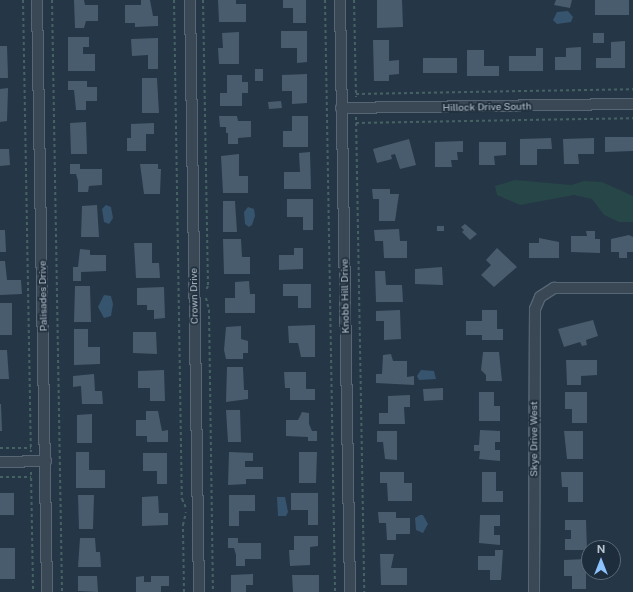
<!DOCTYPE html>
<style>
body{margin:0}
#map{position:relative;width:633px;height:592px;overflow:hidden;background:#253646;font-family:"Public Sans",sans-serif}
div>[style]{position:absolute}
.green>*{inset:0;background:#274647}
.water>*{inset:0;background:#37546e}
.building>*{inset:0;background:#495c6d}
.path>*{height:2px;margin-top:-1px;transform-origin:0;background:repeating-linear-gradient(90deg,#466363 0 3px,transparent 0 6px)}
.roads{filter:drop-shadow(1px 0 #586673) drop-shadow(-1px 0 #586673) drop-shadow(0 1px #586673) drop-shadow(0 -1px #586673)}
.minor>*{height:10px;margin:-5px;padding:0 5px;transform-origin:5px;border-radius:5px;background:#3a4855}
span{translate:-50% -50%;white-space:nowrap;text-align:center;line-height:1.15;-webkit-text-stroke:3.5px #1e2d3b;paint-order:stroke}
.street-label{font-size:10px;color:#b8c3cf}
.north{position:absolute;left:581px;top:540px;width:40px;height:40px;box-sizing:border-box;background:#1e2d3b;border:1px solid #5c6976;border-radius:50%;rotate:0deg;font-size:11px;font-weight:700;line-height:16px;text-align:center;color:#b8c3cf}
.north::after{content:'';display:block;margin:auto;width:14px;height:18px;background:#8cc3ff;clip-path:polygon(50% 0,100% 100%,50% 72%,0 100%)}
</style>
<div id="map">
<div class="green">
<div style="clip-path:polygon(515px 180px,571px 185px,584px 181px,602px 182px,633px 196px,633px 222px,619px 222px,604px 215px,592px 199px,574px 195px,520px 205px,497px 195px,495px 186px)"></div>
</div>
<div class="water">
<div style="clip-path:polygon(568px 11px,573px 17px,571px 22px,557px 24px,553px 20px,557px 12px)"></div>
<div style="clip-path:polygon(106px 205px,111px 207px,113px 218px,109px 224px,104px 222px,102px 209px)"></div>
<div style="clip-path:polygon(248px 207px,254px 209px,255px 216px,252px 225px,249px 227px,245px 224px,244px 212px)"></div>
<div style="clip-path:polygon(104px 295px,111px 296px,113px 304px,111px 316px,104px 318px,98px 307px)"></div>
<div style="clip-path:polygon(421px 370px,434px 371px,436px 379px,419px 380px,417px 376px)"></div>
<div style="clip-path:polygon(277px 497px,285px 497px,288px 512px,286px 516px,278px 516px)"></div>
<div style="clip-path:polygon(420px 515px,423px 515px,428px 524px,423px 533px,416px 530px,415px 518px)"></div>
</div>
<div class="building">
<div style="clip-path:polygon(74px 0,84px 0,85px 5px,98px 5px,98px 21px,86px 21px,84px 28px,75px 28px)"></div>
<div style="clip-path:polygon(141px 0,150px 0,153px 16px,158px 16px,158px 26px,135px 27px,135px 23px,125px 23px,125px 5px,141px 5px)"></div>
<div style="clip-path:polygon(218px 0,236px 0,236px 4px,246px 4px,246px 22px,219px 22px)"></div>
<div style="clip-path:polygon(283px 0,306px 0,306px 23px,293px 23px,293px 8px,283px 8px)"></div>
<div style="clip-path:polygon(377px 0,402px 0,403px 27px,377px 28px)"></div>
<div style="clip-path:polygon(556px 0,572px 0,570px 8px,554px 5px)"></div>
<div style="clip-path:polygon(595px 0,629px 0,629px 15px,595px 15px)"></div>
<div style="clip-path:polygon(281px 31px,307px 31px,307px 62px,297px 63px,297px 48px,281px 48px)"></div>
<div style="clip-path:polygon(239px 32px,239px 64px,219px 64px,218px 48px,223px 48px,222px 33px)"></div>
<div style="clip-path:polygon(593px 33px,604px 33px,604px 43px,593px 43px)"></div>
<div style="clip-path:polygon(68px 37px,89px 37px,89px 47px,83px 47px,83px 54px,95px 54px,95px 71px,68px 71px)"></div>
<div style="clip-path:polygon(158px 38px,158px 69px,148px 69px,148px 55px,132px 56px,131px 39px)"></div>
<div style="clip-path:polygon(373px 40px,389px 40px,389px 61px,399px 60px,399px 74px,389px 75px,389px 81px,374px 81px)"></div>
<div style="clip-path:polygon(625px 41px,625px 68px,596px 68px,596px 58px,611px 58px,611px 42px)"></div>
<div style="clip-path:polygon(0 46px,7px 46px,8px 78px,0 78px)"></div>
<div style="clip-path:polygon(581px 47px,581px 70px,555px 70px,555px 57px,566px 57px,566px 48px)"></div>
<div style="clip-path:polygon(536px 48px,543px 48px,543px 71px,509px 71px,509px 56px,536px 56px)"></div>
<div style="clip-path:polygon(467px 50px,484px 50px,484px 66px,499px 66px,499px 76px,467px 76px)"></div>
<div style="clip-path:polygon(423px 58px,457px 58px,457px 73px,423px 73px)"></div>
<div style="clip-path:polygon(255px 69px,263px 69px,263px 81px,255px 81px)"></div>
<div style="clip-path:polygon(307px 74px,307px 103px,292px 104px,292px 91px,282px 91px,282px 75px)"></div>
<div style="clip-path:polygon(227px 75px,242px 75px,242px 82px,248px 82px,248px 93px,242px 93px,242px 106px,220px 106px,220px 93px,227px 93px)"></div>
<div style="clip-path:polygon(142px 78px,157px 78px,159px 113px,142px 113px)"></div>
<div style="clip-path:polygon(68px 81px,87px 81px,87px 87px,97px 87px,97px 101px,86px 101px,86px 110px,76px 110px,74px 90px,68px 90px)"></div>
<div style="clip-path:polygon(8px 88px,7px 121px,0 122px,0 89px)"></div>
<div style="clip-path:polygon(281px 101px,282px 108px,269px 109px,268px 102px)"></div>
<div style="clip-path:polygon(219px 116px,237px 116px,238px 121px,251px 121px,251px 137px,238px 138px,238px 144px,228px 144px,228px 133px,226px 133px,226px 127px,220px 127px)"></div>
<div style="clip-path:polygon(292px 116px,308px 116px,308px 147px,283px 147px,283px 131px,292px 131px)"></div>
<div style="clip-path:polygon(86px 122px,87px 154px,71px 154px,70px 123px)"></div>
<div style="clip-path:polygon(154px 123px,154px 134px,146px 134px,146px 151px,127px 151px,127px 138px,131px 138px,131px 124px)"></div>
<div style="clip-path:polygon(605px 137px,633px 137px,633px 151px,605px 152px)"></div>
<div style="clip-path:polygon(551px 138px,552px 149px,537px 149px,537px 165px,520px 165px,520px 139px)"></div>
<div style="clip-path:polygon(594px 138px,594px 154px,578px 154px,579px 164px,564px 164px,563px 139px)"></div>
<div style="clip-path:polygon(409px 139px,416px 165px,400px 169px,395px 154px,391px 155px,392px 159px,377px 163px,373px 149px)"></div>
<div style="clip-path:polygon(463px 141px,463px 152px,457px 152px,458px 160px,451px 160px,452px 167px,435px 167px,435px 142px)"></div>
<div style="clip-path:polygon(479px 142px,506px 142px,506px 155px,494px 156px,495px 165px,479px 165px)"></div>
<div style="clip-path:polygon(0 149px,9px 149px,10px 165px,0 166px)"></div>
<div style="clip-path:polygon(310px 152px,311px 189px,284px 189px,284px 172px,300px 172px,299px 153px)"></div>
<div style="clip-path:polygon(239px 154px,239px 176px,248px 176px,248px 193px,223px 193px,221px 156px)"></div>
<div style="clip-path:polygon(70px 164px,80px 164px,80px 169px,102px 169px,102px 185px,89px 186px,88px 192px,78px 192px,78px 181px,76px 174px,70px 174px)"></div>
<div style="clip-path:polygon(140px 164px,158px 164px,158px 169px,161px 169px,160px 194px,144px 194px)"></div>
<div style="clip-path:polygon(372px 189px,390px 189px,390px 194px,399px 194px,395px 221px,379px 221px,379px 199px,373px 199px)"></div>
<div style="clip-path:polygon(287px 199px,313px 199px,313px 230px,303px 230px,303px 217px,287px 217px)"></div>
<div style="clip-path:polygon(223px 201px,235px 201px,237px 232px,223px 232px)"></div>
<div style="clip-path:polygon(97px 205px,99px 237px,81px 237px,82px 206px)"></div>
<div style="clip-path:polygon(465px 224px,477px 234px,470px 240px,462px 232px,464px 230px,461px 227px)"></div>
<div style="clip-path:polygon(437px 226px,444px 226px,444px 231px,437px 231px)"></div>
<div style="clip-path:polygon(399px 229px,400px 241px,407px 241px,407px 258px,384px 258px,383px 241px,375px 241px,374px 230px)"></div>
<div style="clip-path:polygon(0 230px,5px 230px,6px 252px,0 252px)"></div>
<div style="clip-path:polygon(586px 231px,595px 231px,595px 239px,600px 239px,600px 253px,571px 252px,571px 236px,587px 236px)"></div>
<div style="clip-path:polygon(629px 235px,633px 237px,633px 252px,627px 252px,627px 258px,619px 258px,619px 252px,611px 252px,611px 239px)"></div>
<div style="clip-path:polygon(539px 238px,559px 242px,559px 258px,529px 258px,529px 243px,539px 243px)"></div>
<div style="clip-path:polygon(223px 239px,241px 239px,242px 257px,250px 257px,250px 274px,224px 274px)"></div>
<div style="clip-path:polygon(134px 243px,152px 243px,152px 263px,159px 263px,160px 278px,136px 278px)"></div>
<div style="clip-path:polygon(294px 248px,303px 248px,303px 269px,279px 270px,279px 255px,294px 255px)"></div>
<div style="clip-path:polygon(497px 248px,517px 267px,494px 287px,481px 275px,491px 265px,486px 260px)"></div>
<div style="clip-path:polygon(80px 249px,90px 250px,90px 255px,106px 255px,106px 271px,81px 272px,81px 281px,73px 281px,73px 267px,78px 267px)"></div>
<div style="clip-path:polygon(0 261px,5px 261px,7px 280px,21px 280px,22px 294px,0 295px)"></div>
<div style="clip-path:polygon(442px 267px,443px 285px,415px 284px,415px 269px)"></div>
<div style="clip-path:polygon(375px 271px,385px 271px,386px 285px,402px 285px,403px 302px,376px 302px)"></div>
<div style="clip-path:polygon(249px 281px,250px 294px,255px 294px,255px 313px,225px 313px,225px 298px,235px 298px,235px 282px)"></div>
<div style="clip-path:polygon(283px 284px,311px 284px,311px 308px,298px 308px,298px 296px,283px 296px)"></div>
<div style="clip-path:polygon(75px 286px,90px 286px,91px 322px,74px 322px)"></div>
<div style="clip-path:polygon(164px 287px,165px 318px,154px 319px,154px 310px,147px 310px,147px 305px,137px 305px,137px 288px)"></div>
<div style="clip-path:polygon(0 303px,12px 303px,12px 335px,0 335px)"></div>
<div style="clip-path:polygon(400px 310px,401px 339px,384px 340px,384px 321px,376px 321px,376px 311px)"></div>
<div style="clip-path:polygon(482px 310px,497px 310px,497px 329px,503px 329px,503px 340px,482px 340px,482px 335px,466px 335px,466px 321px,482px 321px)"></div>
<div style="clip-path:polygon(593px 320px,598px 336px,586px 340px,587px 345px,582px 346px,580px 342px,564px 347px,558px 329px)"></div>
<div style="clip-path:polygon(315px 325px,315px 357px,301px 357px,298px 343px,289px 343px,288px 326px)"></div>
<div style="clip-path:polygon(241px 326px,241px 339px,248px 341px,248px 353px,243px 353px,243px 359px,226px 359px,224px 350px,226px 327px)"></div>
<div style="clip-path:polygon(74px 329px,88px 329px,88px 347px,100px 347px,100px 364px,74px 365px)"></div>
<div style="clip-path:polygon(133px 332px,156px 332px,157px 354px,133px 353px)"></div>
<div style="clip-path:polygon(0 350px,7px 350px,9px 379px,0 379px)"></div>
<div style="clip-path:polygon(483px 352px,499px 352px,502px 381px,486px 381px,486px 375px,481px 370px)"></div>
<div style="clip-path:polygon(391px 354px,393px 361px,407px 361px,407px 377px,414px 376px,414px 385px,376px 383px,376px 374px,382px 374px,383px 355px)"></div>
<div style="clip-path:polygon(566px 360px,597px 360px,597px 375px,581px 376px,581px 385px,567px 385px)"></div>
<div style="clip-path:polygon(227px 367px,243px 367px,244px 390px,248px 390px,248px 399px,226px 402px)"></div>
<div style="clip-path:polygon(164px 370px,165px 401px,150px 401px,150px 388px,138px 388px,138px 371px)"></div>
<div style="clip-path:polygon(284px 372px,306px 372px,306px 389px,315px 389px,315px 400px,290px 400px,290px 388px,285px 388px)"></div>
<div style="clip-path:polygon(94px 374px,95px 391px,102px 391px,103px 404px,82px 404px,81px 386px,73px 387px,73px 376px)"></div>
<div style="clip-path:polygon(443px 388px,443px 400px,424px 401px,423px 389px)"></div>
<div style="clip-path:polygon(479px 392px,494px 392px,494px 406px,500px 406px,500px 421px,479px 421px)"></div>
<div style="clip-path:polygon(565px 392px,587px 392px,587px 423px,572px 423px,572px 409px,565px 409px)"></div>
<div style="clip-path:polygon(410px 395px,410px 407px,404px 407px,405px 424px,379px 424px,379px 413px,388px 413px,388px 396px)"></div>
<div style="clip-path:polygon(0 404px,1px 404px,2px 431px,0 431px)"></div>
<div style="clip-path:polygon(226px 410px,240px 410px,241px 442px,228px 442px)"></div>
<div style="clip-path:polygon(146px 411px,158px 411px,162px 431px,168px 430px,168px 442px,147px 442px,147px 436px,136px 436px,136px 420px,146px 420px)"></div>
<div style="clip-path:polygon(302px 412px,309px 413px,309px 424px,312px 431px,317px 431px,317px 441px,308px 441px,308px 437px,286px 436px,286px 420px,298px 420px)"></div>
<div style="clip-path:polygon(92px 414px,92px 443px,77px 443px,77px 415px)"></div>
<div style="clip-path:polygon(480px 430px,500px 431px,500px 442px,495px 442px,495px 450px,500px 450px,500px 461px,479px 459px,480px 451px,474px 451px,474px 445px,479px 445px)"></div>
<div style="clip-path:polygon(377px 431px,397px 431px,397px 460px,385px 459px,383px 442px,377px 442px)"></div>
<div style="clip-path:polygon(564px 431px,583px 431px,583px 459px,567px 459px)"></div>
<div style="clip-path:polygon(76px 452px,89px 452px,89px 470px,105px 470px,105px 488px,76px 488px)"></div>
<div style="clip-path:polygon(229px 452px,253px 453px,253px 461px,245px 461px,245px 467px,263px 467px,263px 479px,246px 479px,246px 484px,228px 485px)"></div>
<div style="clip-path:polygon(299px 452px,317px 452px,316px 483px,299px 483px)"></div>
<div style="clip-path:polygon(143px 453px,167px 453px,167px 484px,157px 484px,157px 471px,143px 471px)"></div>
<div style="clip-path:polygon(380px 472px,404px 472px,404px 483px,412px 483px,412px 501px,388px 501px,387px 483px,380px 483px)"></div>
<div style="clip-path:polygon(482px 472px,496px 472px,496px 491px,503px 491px,503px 502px,482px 502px)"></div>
<div style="clip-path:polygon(561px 472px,583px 472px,583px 502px,568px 502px,568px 487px,562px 487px)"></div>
<div style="clip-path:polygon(0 493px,14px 493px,14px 515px,0 515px)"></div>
<div style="clip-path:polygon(291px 493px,318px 493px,318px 525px,308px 525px,308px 510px,291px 510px)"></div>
<div style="clip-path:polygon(78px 495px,94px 495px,93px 529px,79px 529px)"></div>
<div style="clip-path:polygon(229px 495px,255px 495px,255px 511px,239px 511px,239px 526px,229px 526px)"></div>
<div style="clip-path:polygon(158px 496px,159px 513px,168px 513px,168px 525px,142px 526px,142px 497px)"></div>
<div style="clip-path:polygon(378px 512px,396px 512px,396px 518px,410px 518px,410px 534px,396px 534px,396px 540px,387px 540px,386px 523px,379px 523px)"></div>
<div style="clip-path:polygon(480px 515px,500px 515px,500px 526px,494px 526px,494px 535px,500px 535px,500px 545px,479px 543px)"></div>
<div style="clip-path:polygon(565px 520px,586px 520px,587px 550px,565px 550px,565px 539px,571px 539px,571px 530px,565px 530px)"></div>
<div style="clip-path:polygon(294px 536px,318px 536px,318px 546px,310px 547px,310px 565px,290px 566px,289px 550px,294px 550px)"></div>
<div style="clip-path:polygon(80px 538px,95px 538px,96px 552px,100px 552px,101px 567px,78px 567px)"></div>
<div style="clip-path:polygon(228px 538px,238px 538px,238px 543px,261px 543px,261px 559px,245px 559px,245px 566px,236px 566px,236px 555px,234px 548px,228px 548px)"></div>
<div style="clip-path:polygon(0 548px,15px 548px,15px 579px,0 579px)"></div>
<div style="clip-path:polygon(495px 550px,503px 550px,501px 580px,490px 580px,490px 570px,478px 570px,478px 556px,495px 556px)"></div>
<div style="clip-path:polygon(380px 554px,394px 554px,391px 568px,407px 568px,407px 585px,381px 585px)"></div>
<div style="clip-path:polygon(586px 559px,586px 589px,572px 589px,572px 576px,564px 576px,564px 560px)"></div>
<div style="clip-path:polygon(253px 574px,253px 585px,246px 585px,246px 592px,231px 592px,231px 575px)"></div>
<div style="clip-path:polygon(292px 575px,319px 575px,319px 592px,293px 592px)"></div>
<div style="clip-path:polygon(78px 576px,97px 576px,98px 592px,78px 591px)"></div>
<div style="clip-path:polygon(144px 576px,144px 582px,151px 582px,151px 576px,169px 576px,169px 586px,161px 586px,161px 592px,136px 592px,136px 577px)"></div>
</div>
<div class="path">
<div style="left:23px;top:0;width:452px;rotate:89deg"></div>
<div style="left:52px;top:0;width:592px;rotate:89.03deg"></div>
<div style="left:174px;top:0;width:499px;rotate:89.1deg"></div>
<div style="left:182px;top:499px;width:10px;rotate:66deg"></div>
<div style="left:203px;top:0;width:286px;rotate:89deg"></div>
<div style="left:208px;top:286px;width:4px;rotate:117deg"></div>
<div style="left:325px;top:0;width:592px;rotate:89.03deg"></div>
<div style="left:354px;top:0;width:97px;rotate:88.8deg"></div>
<div style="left:356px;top:94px;width:277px;rotate:-1deg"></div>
<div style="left:356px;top:117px;width:475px;rotate:89deg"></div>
<div style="left:356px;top:123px;width:277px;rotate:-1deg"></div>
<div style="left:206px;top:298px;width:12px;rotate:76deg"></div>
<div style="left:209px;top:310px;width:282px;rotate:89.2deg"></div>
<div style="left:0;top:448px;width:31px"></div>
<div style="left:31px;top:472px;width:120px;rotate:89deg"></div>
<div style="left:0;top:477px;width:31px"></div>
<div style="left:184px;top:592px;width:67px;rotate:-90.9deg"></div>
<div style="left:183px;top:525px;width:13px;rotate:-77deg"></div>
</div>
<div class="roads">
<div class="minor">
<div style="left:37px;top:0;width:592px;rotate:89.03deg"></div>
<div style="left:190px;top:0;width:592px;rotate:89.13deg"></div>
<div style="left:340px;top:0;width:592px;rotate:89.03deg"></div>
<div style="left:341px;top:108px;width:292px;rotate:-0.8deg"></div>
<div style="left:0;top:462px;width:46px;rotate:-1.2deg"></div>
<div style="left:534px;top:592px;width:283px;rotate:-89.8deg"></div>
<div style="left:535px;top:309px;width:13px;rotate:-67deg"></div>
<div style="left:540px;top:297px;width:17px;rotate:-33deg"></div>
<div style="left:554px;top:288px;width:79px"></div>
</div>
</div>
<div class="street-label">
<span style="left:487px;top:107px;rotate:-1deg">Hillock Drive South</span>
<span style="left:43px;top:296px;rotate:-91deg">Palisades Drive</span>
<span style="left:194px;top:296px;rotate:-91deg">Crown Drive</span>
<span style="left:345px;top:296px;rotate:-91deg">Knobb Hill Drive</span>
<span style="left:534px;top:439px;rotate:-90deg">Skye Drive West</span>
</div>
<div class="north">N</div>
</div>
